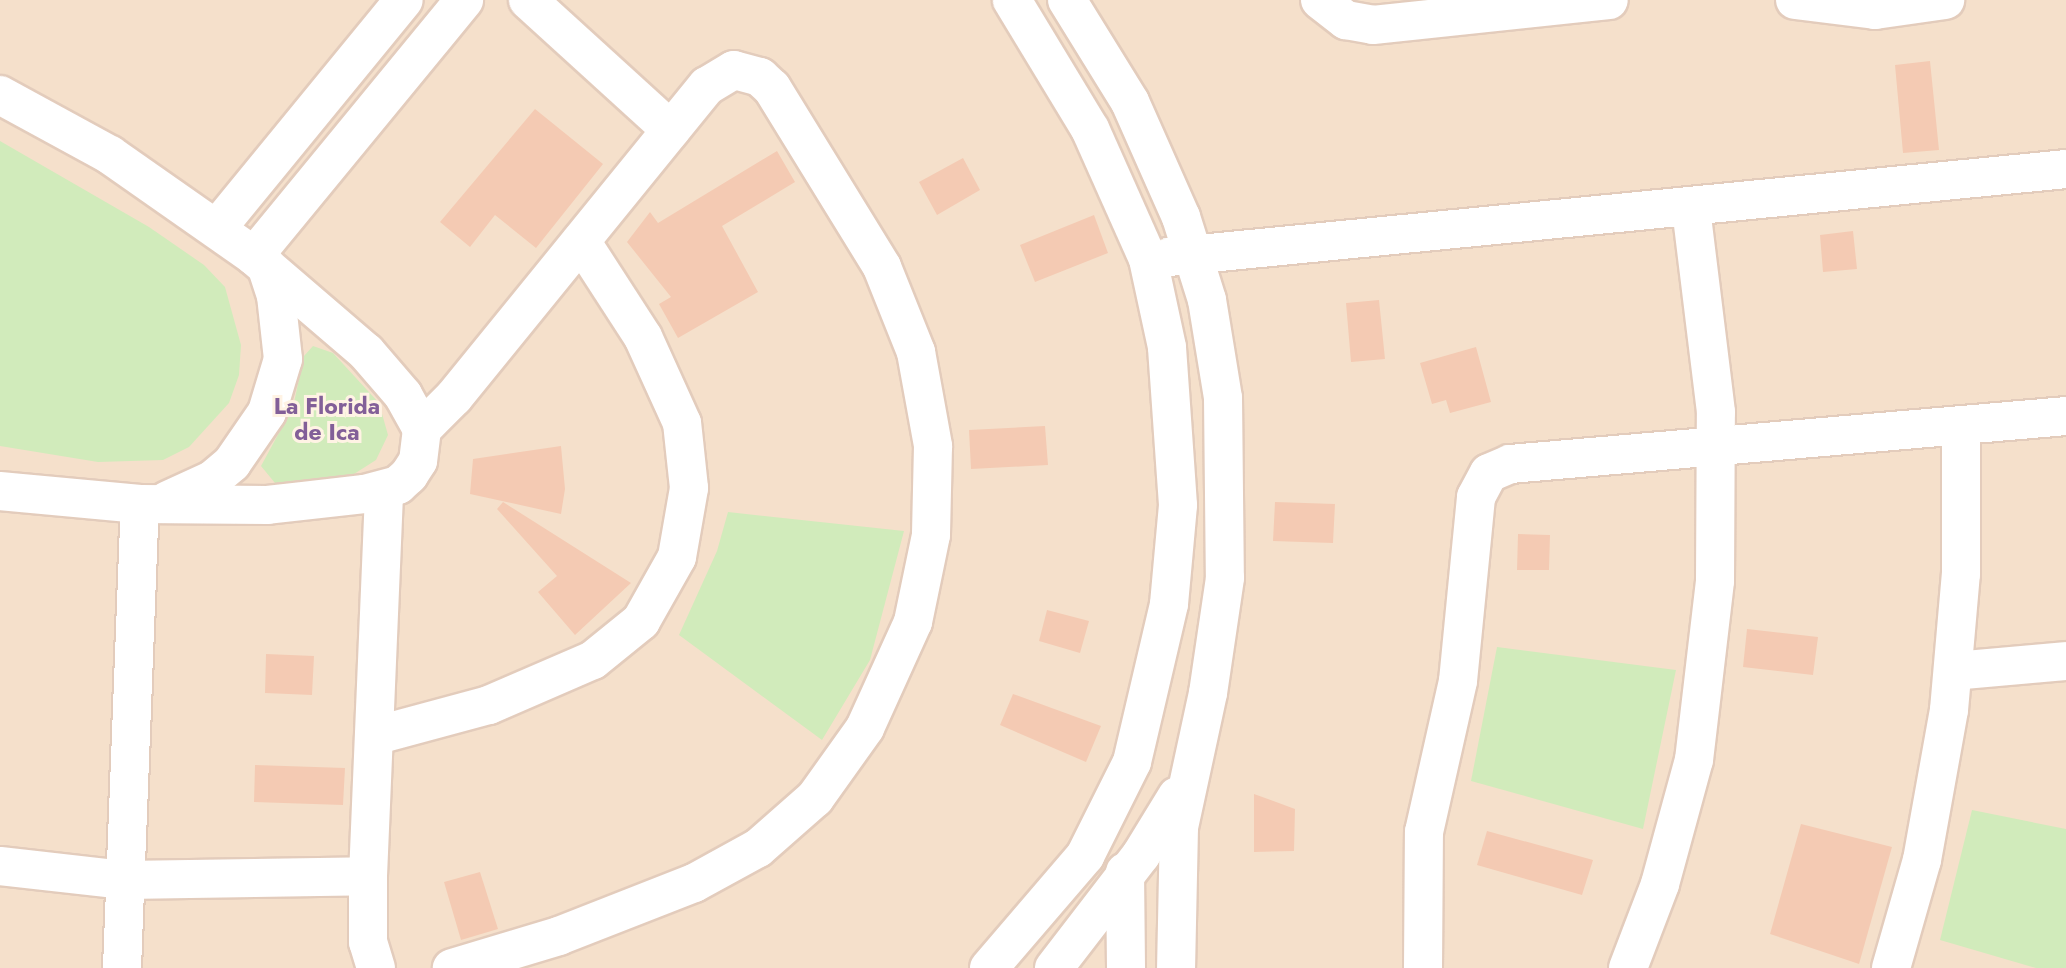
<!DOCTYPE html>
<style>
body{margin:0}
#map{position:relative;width:2066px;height:968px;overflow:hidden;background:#fdefdd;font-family:Jost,sans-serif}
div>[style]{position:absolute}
.residential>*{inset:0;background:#f5e0cb}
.green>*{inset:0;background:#d1ebbb}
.building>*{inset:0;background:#f4cab3}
.roads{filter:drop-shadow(2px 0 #e3ccbc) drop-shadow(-2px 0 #e3ccbc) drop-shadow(0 2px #e3ccbc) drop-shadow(0 -2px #e3ccbc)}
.minor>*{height:38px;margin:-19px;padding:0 19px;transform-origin:19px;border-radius:19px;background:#fff}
span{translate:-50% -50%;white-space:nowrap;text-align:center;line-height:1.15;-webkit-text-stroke:6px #fff3e4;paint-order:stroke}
.neighbourhood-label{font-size:23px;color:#825f98;font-weight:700}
</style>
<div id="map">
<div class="residential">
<div style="clip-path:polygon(0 0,2066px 0,2066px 968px,0 968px)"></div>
</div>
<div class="green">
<div style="clip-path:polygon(0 141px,149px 227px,204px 265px,225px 287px,241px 345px,239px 375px,229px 403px,189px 447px,163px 460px,98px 462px,0 446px)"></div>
<div style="clip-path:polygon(313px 346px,333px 353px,379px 403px,388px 435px,376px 460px,354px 474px,275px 483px,261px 466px,293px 407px,304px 356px)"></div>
<div style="clip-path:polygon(728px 512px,904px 531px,870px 660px,822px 740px,679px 635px,717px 551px)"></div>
<div style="clip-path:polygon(1497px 647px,1676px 670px,1643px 829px,1471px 781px)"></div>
<div style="clip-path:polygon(1972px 810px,2066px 829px,2066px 968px,2036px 968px,1940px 940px)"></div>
</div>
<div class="building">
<div style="clip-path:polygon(1930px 61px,1939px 150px,1903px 153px,1895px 65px)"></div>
<div style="clip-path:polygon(535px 109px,603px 164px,536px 248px,495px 215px,470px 247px,440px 222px)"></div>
<div style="clip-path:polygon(777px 151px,795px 182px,722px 226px,758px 292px,678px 338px,659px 304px,671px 297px,627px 242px,650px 212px,658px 223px)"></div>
<div style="clip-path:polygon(963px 158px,980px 190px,937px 215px,919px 182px)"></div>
<div style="clip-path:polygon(1094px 215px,1108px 253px,1035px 282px,1020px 245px)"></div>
<div style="clip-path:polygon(1853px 231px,1857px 269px,1823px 272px,1820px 235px)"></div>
<div style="clip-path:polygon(1379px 300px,1385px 359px,1351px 362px,1346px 303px)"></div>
<div style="clip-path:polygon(1476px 347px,1491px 402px,1450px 413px,1446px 400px,1432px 404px,1420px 363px)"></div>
<div style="clip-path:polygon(1045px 426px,1048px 465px,971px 469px,969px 430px)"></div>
<div style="clip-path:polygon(561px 446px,565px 489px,561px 514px,470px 494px,473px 459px)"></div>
<div style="clip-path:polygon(503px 502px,631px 583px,575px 635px,538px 592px,557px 576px,497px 509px)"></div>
<div style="clip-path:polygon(1275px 502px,1335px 504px,1333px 543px,1273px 541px)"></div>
<div style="clip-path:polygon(1518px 534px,1550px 535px,1549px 570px,1517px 570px)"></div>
<div style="clip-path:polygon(1047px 610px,1089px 621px,1080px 653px,1039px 641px)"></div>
<div style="clip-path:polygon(1747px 629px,1818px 637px,1813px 675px,1743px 667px)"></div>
<div style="clip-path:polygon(266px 654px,314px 656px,312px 695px,265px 693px)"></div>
<div style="clip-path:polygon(1013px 694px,1101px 726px,1086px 762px,1000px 725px)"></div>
<div style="clip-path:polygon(255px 765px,345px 768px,343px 805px,254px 802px)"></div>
<div style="clip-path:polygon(1254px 794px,1295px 809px,1294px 851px,1254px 852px)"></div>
<div style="clip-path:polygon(1801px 824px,1892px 847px,1859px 964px,1770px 934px)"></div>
<div style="clip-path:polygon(1487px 831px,1593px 860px,1582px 895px,1477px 865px)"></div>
<div style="clip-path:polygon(480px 872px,498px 929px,461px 940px,444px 882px)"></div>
</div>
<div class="roads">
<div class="minor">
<div style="left:528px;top:0;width:193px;rotate:42.3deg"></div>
<div style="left:1067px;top:0;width:120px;rotate:58.3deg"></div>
<div style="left:1130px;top:102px;width:126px;rotate:66.1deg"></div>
<div style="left:1181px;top:217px;width:87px;rotate:72.6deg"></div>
<div style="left:1207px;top:300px;width:99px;rotate:80.7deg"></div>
<div style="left:1223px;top:398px;width:180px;rotate:89.4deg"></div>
<div style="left:1225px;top:578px;width:116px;rotate:98.4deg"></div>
<div style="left:1208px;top:693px;width:137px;rotate:102.2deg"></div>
<div style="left:1179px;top:827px;width:141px;rotate:91.2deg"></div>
<div style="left:1320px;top:0;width:33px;rotate:38deg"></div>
<div style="left:1346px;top:20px;width:27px;rotate:10deg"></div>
<div style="left:1373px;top:25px;width:237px;rotate:-6deg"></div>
<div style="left:1795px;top:0;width:81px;rotate:7.1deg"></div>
<div style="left:1875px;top:10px;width:71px;rotate:-8.1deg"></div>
<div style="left:0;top:95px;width:125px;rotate:28.6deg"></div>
<div style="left:110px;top:155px;width:176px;rotate:35deg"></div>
<div style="left:254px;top:256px;width:148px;rotate:40.6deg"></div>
<div style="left:366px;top:352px;width:57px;rotate:49.3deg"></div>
<div style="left:403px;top:395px;width:39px;rotate:61deg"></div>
<div style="left:422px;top:429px;width:32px;rotate:97deg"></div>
<div style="left:418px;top:461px;width:17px;rotate:123deg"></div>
<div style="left:409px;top:475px;width:15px;rotate:138deg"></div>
<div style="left:398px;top:485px;width:35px;rotate:165deg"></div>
<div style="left:364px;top:494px;width:97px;rotate:173.5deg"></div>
<div style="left:268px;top:505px;width:128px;rotate:-179.6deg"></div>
<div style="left:140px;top:504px;width:141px;rotate:-174.7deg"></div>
<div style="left:218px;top:227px;width:293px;rotate:-50.7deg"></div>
<div style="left:254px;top:256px;width:331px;rotate:-50.6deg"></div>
<div style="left:1169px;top:257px;width:901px;rotate:-5.6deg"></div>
<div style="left:422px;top:429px;width:45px;rotate:-45deg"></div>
<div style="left:454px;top:397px;width:401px;rotate:-50.9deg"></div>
<div style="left:707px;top:86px;width:31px;rotate:-31deg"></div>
<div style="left:734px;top:70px;width:27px;rotate:15deg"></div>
<div style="left:760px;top:77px;width:16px;rotate:43deg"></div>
<div style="left:772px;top:88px;width:210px;rotate:58.4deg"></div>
<div style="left:882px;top:267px;width:92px;rotate:68.2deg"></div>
<div style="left:916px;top:352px;width:96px;rotate:79.7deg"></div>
<div style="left:933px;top:446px;width:89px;rotate:91.3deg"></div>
<div style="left:931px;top:535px;width:89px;rotate:101.7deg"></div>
<div style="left:913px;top:622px;width:116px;rotate:114.4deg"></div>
<div style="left:865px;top:728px;width:86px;rotate:125.5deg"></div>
<div style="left:815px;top:798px;width:76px;rotate:138.7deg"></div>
<div style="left:758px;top:848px;width:73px;rotate:151.3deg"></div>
<div style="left:694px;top:883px;width:145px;rotate:158.6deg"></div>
<div style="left:559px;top:936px;width:112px;rotate:163.3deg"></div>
<div style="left:168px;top:500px;width:48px;rotate:-24.4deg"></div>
<div style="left:212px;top:480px;width:26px;rotate:-40deg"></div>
<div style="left:232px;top:463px;width:62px;rotate:-55.5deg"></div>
<div style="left:267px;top:412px;width:55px;rotate:-73.2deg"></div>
<div style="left:283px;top:359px;width:63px;rotate:-96.3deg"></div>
<div style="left:276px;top:296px;width:32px;rotate:-108deg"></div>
<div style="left:1954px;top:671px;width:112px;rotate:-5.1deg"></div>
<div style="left:374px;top:736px;width:119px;rotate:-15.1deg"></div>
<div style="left:489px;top:705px;width:113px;rotate:-23.4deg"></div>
<div style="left:593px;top:660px;width:62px;rotate:-39.1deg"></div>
<div style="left:641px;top:621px;width:73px;rotate:-60.6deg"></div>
<div style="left:677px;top:557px;width:70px;rotate:-80.1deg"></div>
<div style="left:689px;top:488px;width:65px;rotate:-96.1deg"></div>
<div style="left:682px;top:423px;width:94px;rotate:-114.4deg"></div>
<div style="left:643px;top:337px;width:114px;rotate:-122.9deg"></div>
<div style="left:0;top:866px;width:126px;rotate:6.4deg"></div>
<div style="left:125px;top:880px;width:243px;rotate:-0.9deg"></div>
<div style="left:1125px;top:872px;width:96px;rotate:89.4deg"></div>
<div style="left:122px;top:968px;width:464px;rotate:-87.8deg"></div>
<div style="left:376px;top:968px;width:27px;rotate:-107deg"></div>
<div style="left:368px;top:942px;width:66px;rotate:-90deg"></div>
<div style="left:368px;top:876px;width:386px;rotate:-87.6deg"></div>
<div style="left:989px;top:968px;width:148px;rotate:-49.4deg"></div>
<div style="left:1085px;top:856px;width:105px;rotate:-63.4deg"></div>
<div style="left:1132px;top:762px;width:162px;rotate:-76.8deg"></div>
<div style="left:1169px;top:604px;width:99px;rotate:-84.8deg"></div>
<div style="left:1178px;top:505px;width:158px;rotate:-94deg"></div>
<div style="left:1167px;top:347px;width:90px;rotate:-102.2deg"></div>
<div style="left:1148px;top:259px;width:142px;rotate:-114deg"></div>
<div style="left:1090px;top:129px;width:151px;rotate:-121.2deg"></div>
<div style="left:1054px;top:968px;width:143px;rotate:-52.4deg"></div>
<div style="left:1141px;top:855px;width:69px;rotate:-58.6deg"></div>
<div style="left:1423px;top:968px;width:136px;rotate:-89.6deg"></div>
<div style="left:1424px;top:832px;width:155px;rotate:-77.3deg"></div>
<div style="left:1458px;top:681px;width:185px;rotate:-84.4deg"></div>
<div style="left:1476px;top:497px;width:27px;rotate:-62deg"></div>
<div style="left:1489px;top:473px;width:23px;rotate:-23deg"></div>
<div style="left:1510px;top:464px;width:558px;rotate:-4.93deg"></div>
<div style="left:1628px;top:968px;width:90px;rotate:-69.1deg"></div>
<div style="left:1660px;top:884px;width:129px;rotate:-74.7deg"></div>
<div style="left:1694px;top:760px;width:180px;rotate:-83.3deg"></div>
<div style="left:1715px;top:581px;width:169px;rotate:-89.7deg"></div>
<div style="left:1716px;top:412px;width:207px;rotate:-97deg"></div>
<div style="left:1891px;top:968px;width:112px;rotate:-74deg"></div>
<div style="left:1922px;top:860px;width:152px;rotate:-79.8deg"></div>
<div style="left:1949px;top:710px;width:137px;rotate:-85deg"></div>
<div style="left:1961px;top:574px;width:148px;rotate:-90deg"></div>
</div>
</div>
<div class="neighbourhood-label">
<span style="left:327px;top:419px">La Florida<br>de Ica</span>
</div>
</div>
